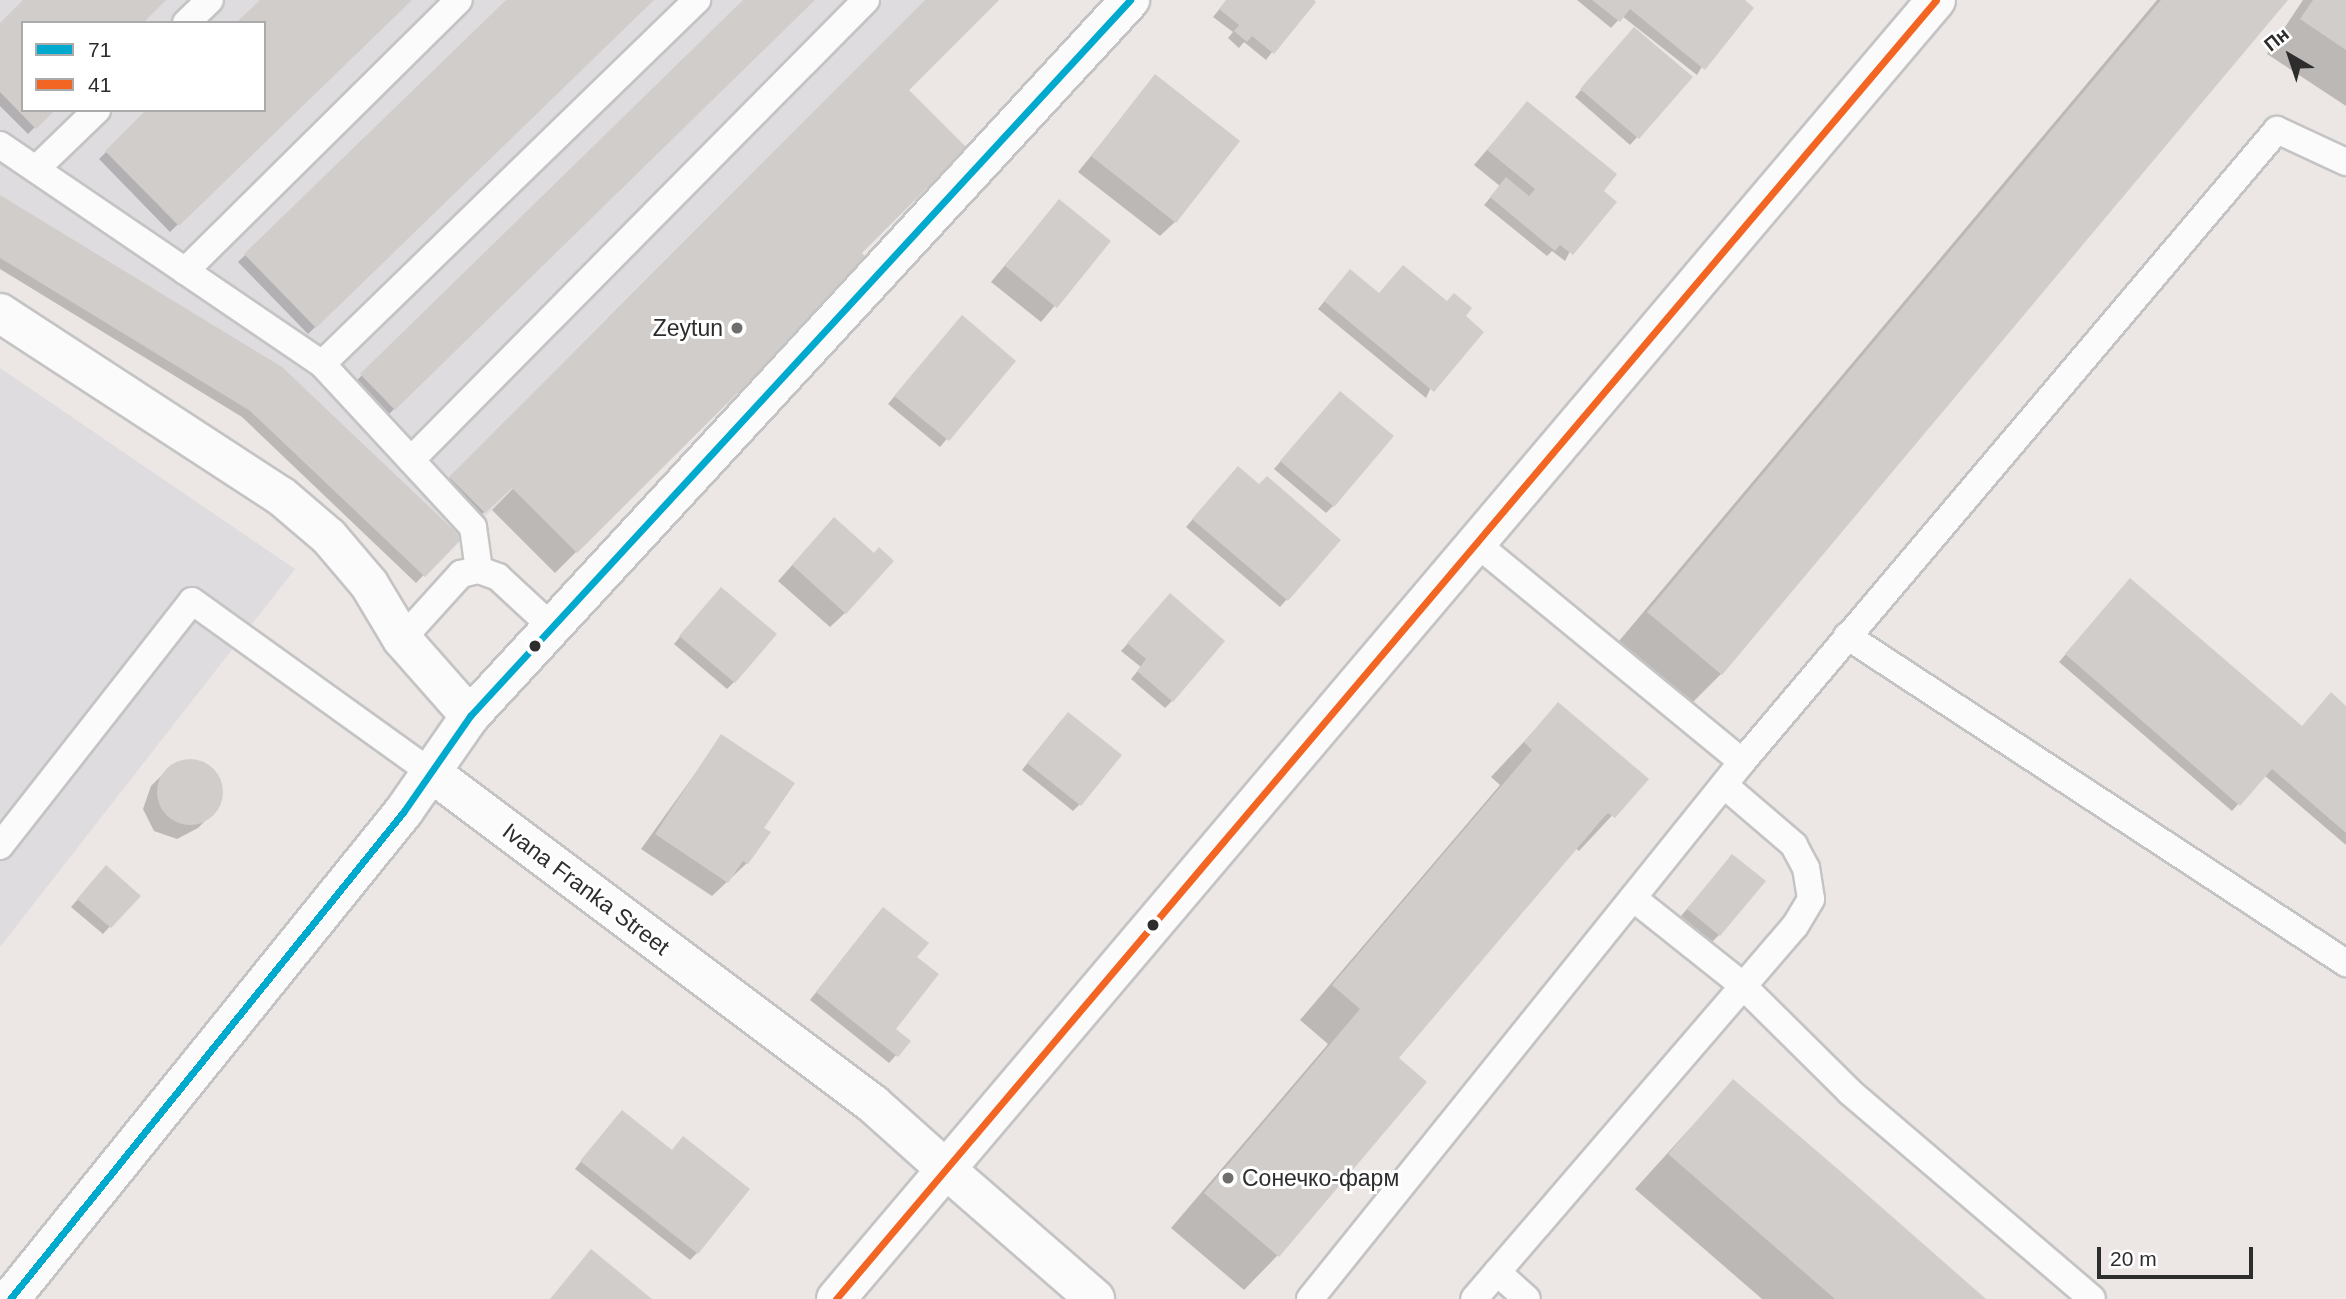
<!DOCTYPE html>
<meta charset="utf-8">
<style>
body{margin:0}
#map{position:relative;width:2346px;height:1299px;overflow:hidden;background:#ece7e4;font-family:Arial,sans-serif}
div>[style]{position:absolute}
.industrial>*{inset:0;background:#dfdcdf}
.shadow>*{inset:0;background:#0003}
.building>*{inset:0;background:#d1cdca}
.round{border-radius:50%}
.roads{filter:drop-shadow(2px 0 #c5c4c4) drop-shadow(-2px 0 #c5c4c4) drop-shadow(0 2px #c5c4c4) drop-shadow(0 -2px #c5c4c4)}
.lane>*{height:26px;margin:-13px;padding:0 13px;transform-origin:13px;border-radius:13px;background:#fcfbfb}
.street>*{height:38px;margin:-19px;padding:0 19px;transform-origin:19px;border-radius:19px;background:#fcfbfb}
.secondary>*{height:38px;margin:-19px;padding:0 19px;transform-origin:19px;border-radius:19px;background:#fcfbfb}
.bus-1>*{height:7px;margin:-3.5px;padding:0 3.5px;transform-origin:3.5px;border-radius:3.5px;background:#00a9ce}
.bus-2>*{height:7px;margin:-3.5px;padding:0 3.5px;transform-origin:3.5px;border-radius:3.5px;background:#f26522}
.dots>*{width:19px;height:19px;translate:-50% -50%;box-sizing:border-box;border:4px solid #fff;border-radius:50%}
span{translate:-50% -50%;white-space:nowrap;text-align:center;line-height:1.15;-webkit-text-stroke:6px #fff;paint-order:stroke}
.poi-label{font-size:23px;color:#2d2d2d}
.right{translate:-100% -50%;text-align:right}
.left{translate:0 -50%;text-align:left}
.street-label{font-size:23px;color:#2d2d2d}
.legend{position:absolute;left:21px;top:21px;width:245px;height:91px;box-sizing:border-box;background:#fff;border:2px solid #ababab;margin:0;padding:9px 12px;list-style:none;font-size:21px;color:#2d2d2d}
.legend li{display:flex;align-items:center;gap:14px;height:35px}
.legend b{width:35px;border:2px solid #ababab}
.north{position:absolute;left:2255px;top:21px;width:70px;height:70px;-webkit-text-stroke:5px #fff;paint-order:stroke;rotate:321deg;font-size:19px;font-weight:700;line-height:28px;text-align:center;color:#2d2d2d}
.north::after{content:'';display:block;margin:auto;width:24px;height:32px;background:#2d2d2d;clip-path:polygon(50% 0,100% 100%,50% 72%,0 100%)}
.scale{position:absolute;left:2097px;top:1247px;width:156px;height:32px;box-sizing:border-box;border:4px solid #2d2d2d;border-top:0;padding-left:9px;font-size:21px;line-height:24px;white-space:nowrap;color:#2d2d2d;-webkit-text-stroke:5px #fff;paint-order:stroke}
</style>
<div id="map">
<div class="industrial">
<div style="clip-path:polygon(evenodd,0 0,999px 0,425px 577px,250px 411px,0 258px,0 0,23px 23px,264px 23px,264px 110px,23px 110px,23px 23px)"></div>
<div style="clip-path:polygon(0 368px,295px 569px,0 947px)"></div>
</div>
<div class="shadow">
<div style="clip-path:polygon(26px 0,164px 0,23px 23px,23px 110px,52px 110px,28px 134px,0 106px,0 25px)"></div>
<div style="clip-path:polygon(262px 0,409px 0,170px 232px,99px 159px,149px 110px,264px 110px)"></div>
<div style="clip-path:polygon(508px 0,652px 0,308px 334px,238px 262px)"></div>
<div style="clip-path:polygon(745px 0,813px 0,387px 416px,355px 382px)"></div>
<div style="clip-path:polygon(928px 0,996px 0,906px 90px,859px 253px,867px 261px,555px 573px,492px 510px,744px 253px,477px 519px,443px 485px)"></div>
<div style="clip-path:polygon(1227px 0,1311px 0,1266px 60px,1244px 42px,1239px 48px,1228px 38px,1233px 32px,1213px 17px)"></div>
<div style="clip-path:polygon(1577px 0,1742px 0,1697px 75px,1622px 16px,1611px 28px)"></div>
<div style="clip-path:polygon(2157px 0,2285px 0,1721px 674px,1687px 708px,1614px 647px)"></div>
<div style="clip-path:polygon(2303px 0,2346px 0,2346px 106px,2267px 54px)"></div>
<div style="clip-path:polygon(1627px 37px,1690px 78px,1630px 145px,1575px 97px)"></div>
<div style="clip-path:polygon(1155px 77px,1175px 222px,1160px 236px,1078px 172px)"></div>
<div style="clip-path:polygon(1527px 103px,1601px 191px,1565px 261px,1552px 251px,1547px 256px,1484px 205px,1500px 186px,1474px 165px)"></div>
<div style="clip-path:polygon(0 197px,459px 538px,416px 583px,242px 417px,0 269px)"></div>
<div style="clip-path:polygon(1059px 201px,1109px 241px,1041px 322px,991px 282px)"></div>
<div style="clip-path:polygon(1344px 278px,1379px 295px,1464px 317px,1426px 398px,1318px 309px)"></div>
<div style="clip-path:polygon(955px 325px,1013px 361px,940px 447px,888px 404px)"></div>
<div style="clip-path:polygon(1333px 400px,1333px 506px,1326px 513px,1274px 469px)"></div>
<div style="clip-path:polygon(1231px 475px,1258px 486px,1339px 540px,1280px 607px,1186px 527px)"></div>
<div style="clip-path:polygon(820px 534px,845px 613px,830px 627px,778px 581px)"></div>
<div style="clip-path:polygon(2123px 588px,2301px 728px,2346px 708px,2346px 845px,2264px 775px,2232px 811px,2059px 662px)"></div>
<div style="clip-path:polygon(714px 596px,734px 682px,727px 689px,674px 644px)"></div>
<div style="clip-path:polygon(1164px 603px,1172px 701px,1165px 708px,1131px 679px,1141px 667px,1121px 651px)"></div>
<div style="clip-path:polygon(1558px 705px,1646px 779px,1579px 851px,1575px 848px,1397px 1059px,1278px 1255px,1244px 1290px,1171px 1228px,1328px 1044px,1300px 1020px,1500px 785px,1491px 777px)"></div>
<div style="clip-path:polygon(1061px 721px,1080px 804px,1073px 811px,1022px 770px)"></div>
<div style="clip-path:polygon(722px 736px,762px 828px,747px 863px,712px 896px,641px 849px)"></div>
<div style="clip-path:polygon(188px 761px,211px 768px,222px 789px,214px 812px,198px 828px,177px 839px,154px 831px,143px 809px,151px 786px,166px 771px)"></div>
<div style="clip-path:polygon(1725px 864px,1719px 935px,1712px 942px,1681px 916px)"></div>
<div style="clip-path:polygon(99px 875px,138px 896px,103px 934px,71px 907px)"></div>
<div style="clip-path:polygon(876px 916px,915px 957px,893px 1029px,909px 1041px,889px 1063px,810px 1000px)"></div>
<div style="clip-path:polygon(1733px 1081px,1983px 1299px,1762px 1299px,1635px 1189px)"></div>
<div style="clip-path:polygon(615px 1119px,697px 1253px,690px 1260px,575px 1169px)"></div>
</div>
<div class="building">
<div style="clip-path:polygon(23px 0,166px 0,143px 23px,23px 23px,23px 110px,55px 110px,36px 129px,0 92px,0 23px)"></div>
<div style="clip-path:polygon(260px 0,412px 0,179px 226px,105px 151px,146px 110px,264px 110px,264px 23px,236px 23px)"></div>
<div style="clip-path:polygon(506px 0,654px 0,316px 328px,244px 254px)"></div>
<div style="clip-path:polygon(743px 0,815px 0,395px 410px,360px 374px)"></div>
<div style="clip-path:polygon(925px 0,999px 0,909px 90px,967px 148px,862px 253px,870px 261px,577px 553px,512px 488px,485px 513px,449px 477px)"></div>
<div style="clip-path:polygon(1226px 0,1314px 0,1316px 2px,1274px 54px,1252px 36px,1247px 42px,1234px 31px,1239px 25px,1219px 9px)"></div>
<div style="clip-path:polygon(1592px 0,1745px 0,1754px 8px,1705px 70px,1630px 9px,1620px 22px)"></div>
<div style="clip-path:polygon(2161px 0,2288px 0,1722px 675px,1647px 612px)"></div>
<div style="clip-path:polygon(2313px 0,2346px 0,2346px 50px,2300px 19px)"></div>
<div style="clip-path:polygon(1634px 27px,1693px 77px,1639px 139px,1580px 89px)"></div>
<div style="clip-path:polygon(1155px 74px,1240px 141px,1176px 223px,1091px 156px)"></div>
<div style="clip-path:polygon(1527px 101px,1617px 174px,1604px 191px,1617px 202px,1573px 255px,1560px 245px,1555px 251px,1490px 197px,1506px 177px,1529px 196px,1535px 189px,1487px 150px)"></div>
<div style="clip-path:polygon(0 195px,282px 367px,462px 538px,425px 577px,250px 411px,0 258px)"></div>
<div style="clip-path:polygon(1059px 199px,1111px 241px,1057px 308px,1005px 266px)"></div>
<div style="clip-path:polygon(1403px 265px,1447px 301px,1454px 293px,1472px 308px,1466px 316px,1484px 332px,1434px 392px,1324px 301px,1350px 269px,1379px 293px)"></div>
<div style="clip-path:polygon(962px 315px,1016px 361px,949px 441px,894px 396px)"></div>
<div style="clip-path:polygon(1340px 391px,1394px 436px,1334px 507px,1280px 461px)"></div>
<div style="clip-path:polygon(1238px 466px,1259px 484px,1267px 476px,1341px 540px,1288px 601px,1192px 519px)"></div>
<div style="clip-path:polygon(834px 517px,874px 553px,879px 547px,894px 561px,846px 614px,792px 565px)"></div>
<div style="clip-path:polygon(2130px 578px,2302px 726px,2331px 692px,2346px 706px,2346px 833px,2272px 769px,2240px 806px,2065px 654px)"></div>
<div style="clip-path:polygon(721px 587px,777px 634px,735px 683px,679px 636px)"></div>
<div style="clip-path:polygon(1170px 593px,1225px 641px,1173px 702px,1137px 671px,1146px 659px,1127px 643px)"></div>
<div style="clip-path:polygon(1558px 702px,1649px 779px,1615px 818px,1608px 813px,1603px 818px,1399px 1058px,1427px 1082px,1279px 1257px,1204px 1193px,1360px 1009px,1332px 985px,1532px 750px,1524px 742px)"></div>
<div style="clip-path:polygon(1068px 712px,1122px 755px,1081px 806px,1027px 763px)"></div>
<div style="clip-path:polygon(721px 734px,795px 783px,764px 828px,771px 832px,748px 864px,743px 861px,728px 883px,655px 834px)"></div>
<div class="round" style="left:157px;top:759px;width:66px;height:66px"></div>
<div style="clip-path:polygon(1732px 854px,1766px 881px,1720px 936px,1687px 909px)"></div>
<div style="clip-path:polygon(106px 865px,141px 896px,111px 928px,77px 899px)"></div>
<div style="clip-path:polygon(883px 907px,929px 943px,917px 957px,939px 974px,896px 1029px,911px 1041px,898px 1057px,816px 992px)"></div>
<div style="clip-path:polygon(1733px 1079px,1847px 1177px,1986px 1299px,1835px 1299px,1668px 1154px)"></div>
<div style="clip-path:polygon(622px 1110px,672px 1150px,683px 1136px,750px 1189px,698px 1254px,580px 1161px)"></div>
<div style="clip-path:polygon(591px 1249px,652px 1299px,550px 1299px)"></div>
</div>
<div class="roads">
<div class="lane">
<div style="left:186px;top:23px;width:33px;rotate:-44deg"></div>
<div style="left:0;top:145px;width:389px;rotate:34.2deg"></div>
<div style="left:322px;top:364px;width:222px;rotate:47.2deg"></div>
<div style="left:473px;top:527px;width:43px;rotate:82.1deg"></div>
<div style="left:36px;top:169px;width:85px;rotate:-44deg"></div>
<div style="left:185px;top:271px;width:385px;rotate:-44.7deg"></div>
<div style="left:322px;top:364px;width:523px;rotate:-44.15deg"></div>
<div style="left:411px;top:460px;width:647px;rotate:-45.31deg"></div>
<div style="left:1477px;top:544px;width:343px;rotate:39.4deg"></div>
<div style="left:1847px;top:636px;width:597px;rotate:33.24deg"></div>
<div style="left:402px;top:639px;width:88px;rotate:-47.8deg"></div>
<div style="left:461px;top:574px;width:18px;rotate:-13deg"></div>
<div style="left:479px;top:570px;width:20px;rotate:20deg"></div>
<div style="left:498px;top:577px;width:74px;rotate:42.8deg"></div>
<div style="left:0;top:846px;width:311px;rotate:-51.9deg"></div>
<div style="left:192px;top:601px;width:297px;rotate:35.7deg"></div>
<div style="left:1633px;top:898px;width:138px;rotate:38.5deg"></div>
<div style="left:1741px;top:984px;width:153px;rotate:44.7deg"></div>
<div style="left:1850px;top:1092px;width:318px;rotate:40.5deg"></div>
<div style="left:1497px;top:1272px;width:40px;rotate:42deg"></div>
<div style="left:1310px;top:1299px;width:689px;rotate:-51.18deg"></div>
<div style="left:1742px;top:762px;width:828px;rotate:-49.75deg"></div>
<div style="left:2277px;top:130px;width:76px;rotate:24.9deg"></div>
<div style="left:1474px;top:1299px;width:492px;rotate:-49.3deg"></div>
<div style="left:1795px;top:926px;width:31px;rotate:-59deg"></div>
<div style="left:1811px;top:899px;width:31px;rotate:-99deg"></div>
<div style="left:1806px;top:868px;width:26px;rotate:-118deg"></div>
<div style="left:1794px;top:845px;width:92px;rotate:-139.4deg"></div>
</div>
<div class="street">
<div style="left:0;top:313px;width:335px;rotate:33.1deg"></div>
<div style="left:281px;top:496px;width:63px;rotate:40.5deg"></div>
<div style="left:329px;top:537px;width:62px;rotate:49.6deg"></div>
<div style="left:369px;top:584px;width:64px;rotate:59deg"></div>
<div style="left:402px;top:639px;width:103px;rotate:48.6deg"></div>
<div style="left:433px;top:774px;width:550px;rotate:36.87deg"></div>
<div style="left:873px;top:1104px;width:101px;rotate:41.8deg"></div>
<div style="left:10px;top:1299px;width:627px;rotate:-51.08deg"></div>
<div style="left:404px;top:811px;width:116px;rotate:-55.2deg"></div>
<div style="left:470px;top:716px;width:974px;rotate:-47.33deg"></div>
</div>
<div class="secondary">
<div style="left:948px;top:1171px;width:195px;rotate:41deg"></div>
<div style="left:836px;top:1299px;width:1702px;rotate:-49.74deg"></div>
</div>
</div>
<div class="bus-1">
<div style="left:10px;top:1299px;width:627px;rotate:-51.08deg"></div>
<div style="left:404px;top:811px;width:116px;rotate:-55.2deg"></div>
<div style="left:470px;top:716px;width:974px;rotate:-47.33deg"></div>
</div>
<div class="bus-2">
<div style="left:836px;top:1299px;width:1702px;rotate:-49.74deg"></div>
</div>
<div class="dots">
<div style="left:737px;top:328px;background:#706e6d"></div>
<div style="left:535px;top:646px;background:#2d2d2d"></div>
<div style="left:1153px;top:925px;background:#2d2d2d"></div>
<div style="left:1228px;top:1178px;background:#706e6d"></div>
</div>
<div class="poi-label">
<span class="right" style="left:723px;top:328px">Zeytun</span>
<span class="left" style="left:1242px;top:1178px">Сонечко-фарм</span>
</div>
<div class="street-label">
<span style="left:586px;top:889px;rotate:37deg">Ivana Franka Street</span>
</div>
<ul class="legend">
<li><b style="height:9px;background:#00a9ce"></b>71</li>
<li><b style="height:9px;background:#f26522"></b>41</li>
</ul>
<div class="north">Пн</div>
<div class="scale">20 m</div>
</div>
